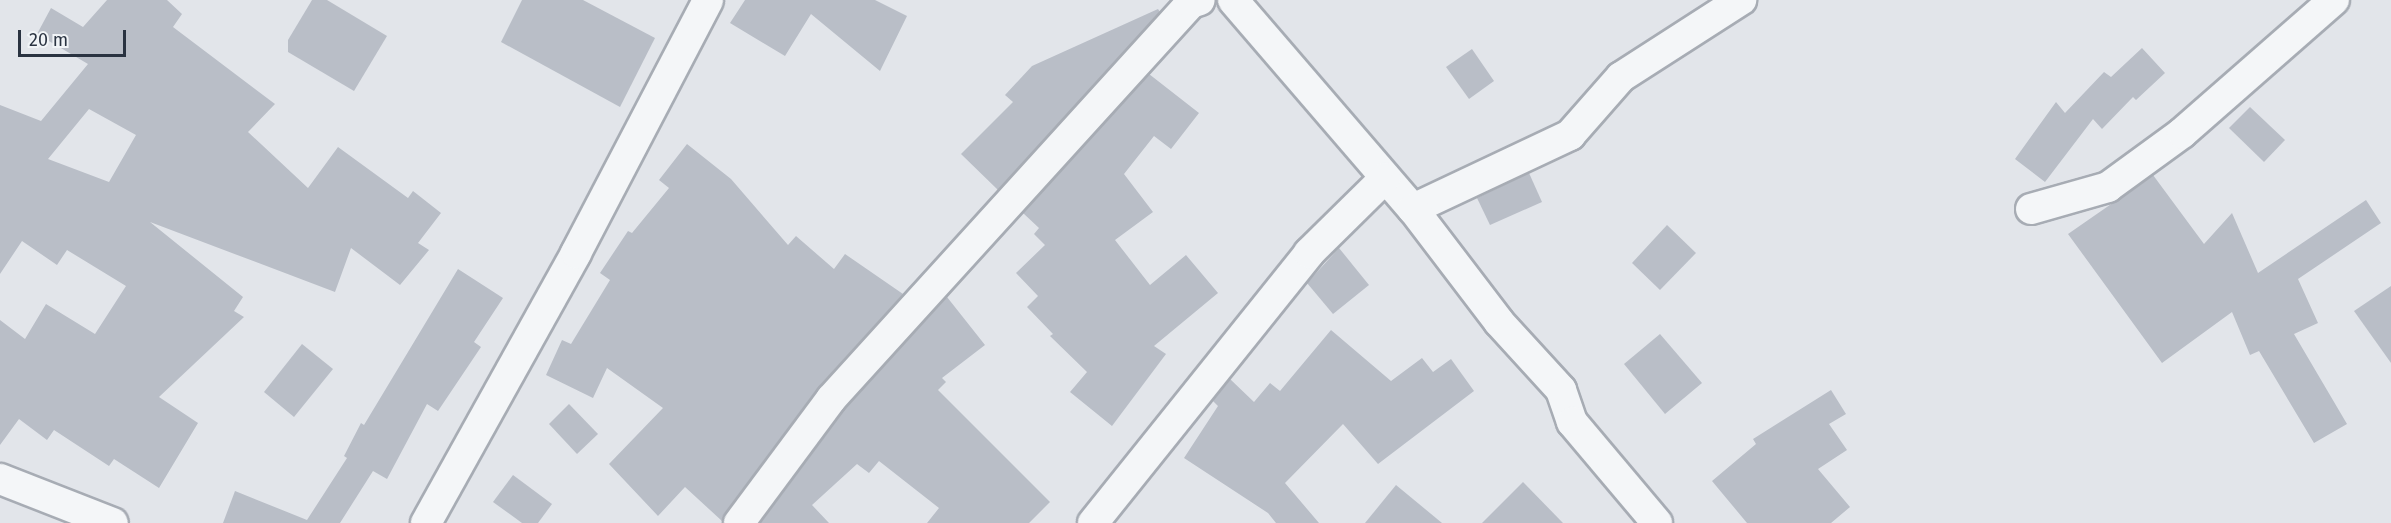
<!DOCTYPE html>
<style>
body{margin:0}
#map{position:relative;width:2391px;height:523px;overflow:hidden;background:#e2e5ea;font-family:"Fira Sans",sans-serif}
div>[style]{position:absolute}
.building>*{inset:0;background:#b9bec7}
.roads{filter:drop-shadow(2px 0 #a7acb4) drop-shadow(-2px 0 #a7acb4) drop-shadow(0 2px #a7acb4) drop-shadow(0 -2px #a7acb4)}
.street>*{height:30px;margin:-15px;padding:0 15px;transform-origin:15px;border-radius:15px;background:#f4f6f8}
span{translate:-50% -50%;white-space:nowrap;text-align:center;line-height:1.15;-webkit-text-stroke:4.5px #f1f4f7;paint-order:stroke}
.scale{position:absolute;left:18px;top:30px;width:108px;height:27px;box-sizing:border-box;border:3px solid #2a3341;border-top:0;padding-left:8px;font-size:18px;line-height:21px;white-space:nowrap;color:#2a3341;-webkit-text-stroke:4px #f1f4f7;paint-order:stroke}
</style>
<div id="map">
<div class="building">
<div style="clip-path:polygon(evenodd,107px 0,167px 0,182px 14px,173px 27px,275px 104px,248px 132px,308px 188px,338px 147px,408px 198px,413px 191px,441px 213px,418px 243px,429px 250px,400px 285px,351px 248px,335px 292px,150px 222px,243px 297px,234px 311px,244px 317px,159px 397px,198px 423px,159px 488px,114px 459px,109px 466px,54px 430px,47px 440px,19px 419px,0 445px,0 320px,25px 339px,46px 304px,95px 334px,126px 286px,67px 250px,57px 265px,22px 241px,0 274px,0 105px,41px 121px,88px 64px,37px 34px,51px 8px,83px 27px,107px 0,89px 109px,136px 135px,109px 182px,48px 159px,89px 109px)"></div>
<div style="clip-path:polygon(312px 0,327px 0,387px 36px,354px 91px,288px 52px,288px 40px)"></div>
<div style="clip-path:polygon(522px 0,583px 0,655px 38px,620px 107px,501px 42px)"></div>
<div style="clip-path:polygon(745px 0,875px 0,907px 16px,880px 71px,811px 14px,785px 56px,730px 23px)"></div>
<div style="clip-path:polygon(1158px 9px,1160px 12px,998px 190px,961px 154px,1013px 102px,1005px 95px,1032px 66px)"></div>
<div style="clip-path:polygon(2142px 48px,2165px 73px,2136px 100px,2133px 97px,2102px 129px,2093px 119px,2045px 182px,2015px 159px,2056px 102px,2065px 113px,2104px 72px,2111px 77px)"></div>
<div style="clip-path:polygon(1472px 49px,1494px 81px,1469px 99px,1446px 67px)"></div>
<div style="clip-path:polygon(1149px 74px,1199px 113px,1171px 149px,1154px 136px,1124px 174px,1153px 212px,1115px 240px,1150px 285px,1186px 255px,1218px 293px,1154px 346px,1166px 354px,1112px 426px,1070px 392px,1087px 372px,1050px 336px,1053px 334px,1027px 307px,1038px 296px,1016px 273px,1045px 245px,1034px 234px,1039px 228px,1023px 213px)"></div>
<div style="clip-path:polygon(2250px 107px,2285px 140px,2264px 162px,2229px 128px)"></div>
<div style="clip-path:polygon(687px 144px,731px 179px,788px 245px,796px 236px,834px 269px,845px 254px,903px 294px,817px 389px,722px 521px,685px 487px,658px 516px,609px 464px,663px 408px,607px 368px,593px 398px,546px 375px,562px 340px,571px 344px,610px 280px,600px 273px,628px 231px,632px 233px,669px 188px,659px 180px)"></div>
<div style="clip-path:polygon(1529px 173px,1542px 202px,1490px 225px,1477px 198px)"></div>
<div style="clip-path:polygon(2153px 175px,2204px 244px,2232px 213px,2258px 273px,2366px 200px,2381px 223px,2298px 279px,2318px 323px,2294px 334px,2347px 424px,2314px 443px,2259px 351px,2250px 355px,2232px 312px,2162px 363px,2068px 234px)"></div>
<div style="clip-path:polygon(1667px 225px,1696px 253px,1660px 290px,1632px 263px)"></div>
<div style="clip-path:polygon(1339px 248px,1369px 285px,1333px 314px,1307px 283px)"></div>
<div style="clip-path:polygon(458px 269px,503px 298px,474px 342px,481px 347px,438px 411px,427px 404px,387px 479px,373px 471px,340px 523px,223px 523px,235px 491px,307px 520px,347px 458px,344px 456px,361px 423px,364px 425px)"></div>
<div style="clip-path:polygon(2391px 286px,2391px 363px,2354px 311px)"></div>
<div style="clip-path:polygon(947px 297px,985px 345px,942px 378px,946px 382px,938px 390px,1050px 502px,1029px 523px,927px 523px,939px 508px,879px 461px,869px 473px,857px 464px,812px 505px,829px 523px,760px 523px,844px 410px)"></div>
<div style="clip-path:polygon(1331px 330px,1391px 381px,1422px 358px,1433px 372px,1451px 359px,1474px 391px,1378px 464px,1343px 424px,1285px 483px,1319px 523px,1276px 523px,1268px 513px,1184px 458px,1218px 406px,1213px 401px,1230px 379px,1254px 402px,1270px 383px,1280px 391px)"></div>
<div style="clip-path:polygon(1660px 334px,1702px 383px,1665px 414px,1624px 364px)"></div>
<div style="clip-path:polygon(302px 344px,333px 369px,294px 417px,264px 392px)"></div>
<div style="clip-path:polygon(1831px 390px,1846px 414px,1829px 424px,1847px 450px,1818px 469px,1850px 507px,1831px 523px,1747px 523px,1712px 481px,1756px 444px,1753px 439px)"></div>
<div style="clip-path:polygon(569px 404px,598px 434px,577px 454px,549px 424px)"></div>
<div style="clip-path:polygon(513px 475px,552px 504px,538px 523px,522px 523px,493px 502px)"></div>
<div style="clip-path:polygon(1523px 482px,1563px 523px,1482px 523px)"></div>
<div style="clip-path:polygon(1396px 485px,1442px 523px,1365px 523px)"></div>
</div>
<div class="roads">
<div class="street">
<div style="left:1233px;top:0;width:276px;rotate:49.3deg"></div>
<div style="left:1413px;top:209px;width:174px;rotate:-25.2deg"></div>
<div style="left:1570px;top:135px;width:77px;rotate:-48.7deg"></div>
<div style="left:1621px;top:77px;width:143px;rotate:-32.7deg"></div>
<div style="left:1413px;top:209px;width:142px;rotate:52.7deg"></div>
<div style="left:1499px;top:322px;width:92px;rotate:47.6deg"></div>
<div style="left:1561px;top:390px;width:34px;rotate:71deg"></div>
<div style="left:1572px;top:422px;width:132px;rotate:49.9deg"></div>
<div style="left:2031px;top:209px;width:80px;rotate:-15.9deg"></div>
<div style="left:2108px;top:187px;width:92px;rotate:-36.1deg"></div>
<div style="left:2182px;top:133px;width:202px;rotate:-41.2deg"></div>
<div style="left:0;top:479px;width:121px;rotate:21.3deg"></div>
<div style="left:426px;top:523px;width:309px;rotate:-60.9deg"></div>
<div style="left:576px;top:253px;width:285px;rotate:-62.4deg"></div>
<div style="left:739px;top:523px;width:154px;rotate:-53.4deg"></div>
<div style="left:831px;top:399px;width:535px;rotate:-47.73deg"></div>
<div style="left:1191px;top:3px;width:9px;rotate:-18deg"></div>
<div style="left:1093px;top:523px;width:346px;rotate:-51.3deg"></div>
<div style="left:1309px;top:253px;width:107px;rotate:-44.6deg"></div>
</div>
</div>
<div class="scale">20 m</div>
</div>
